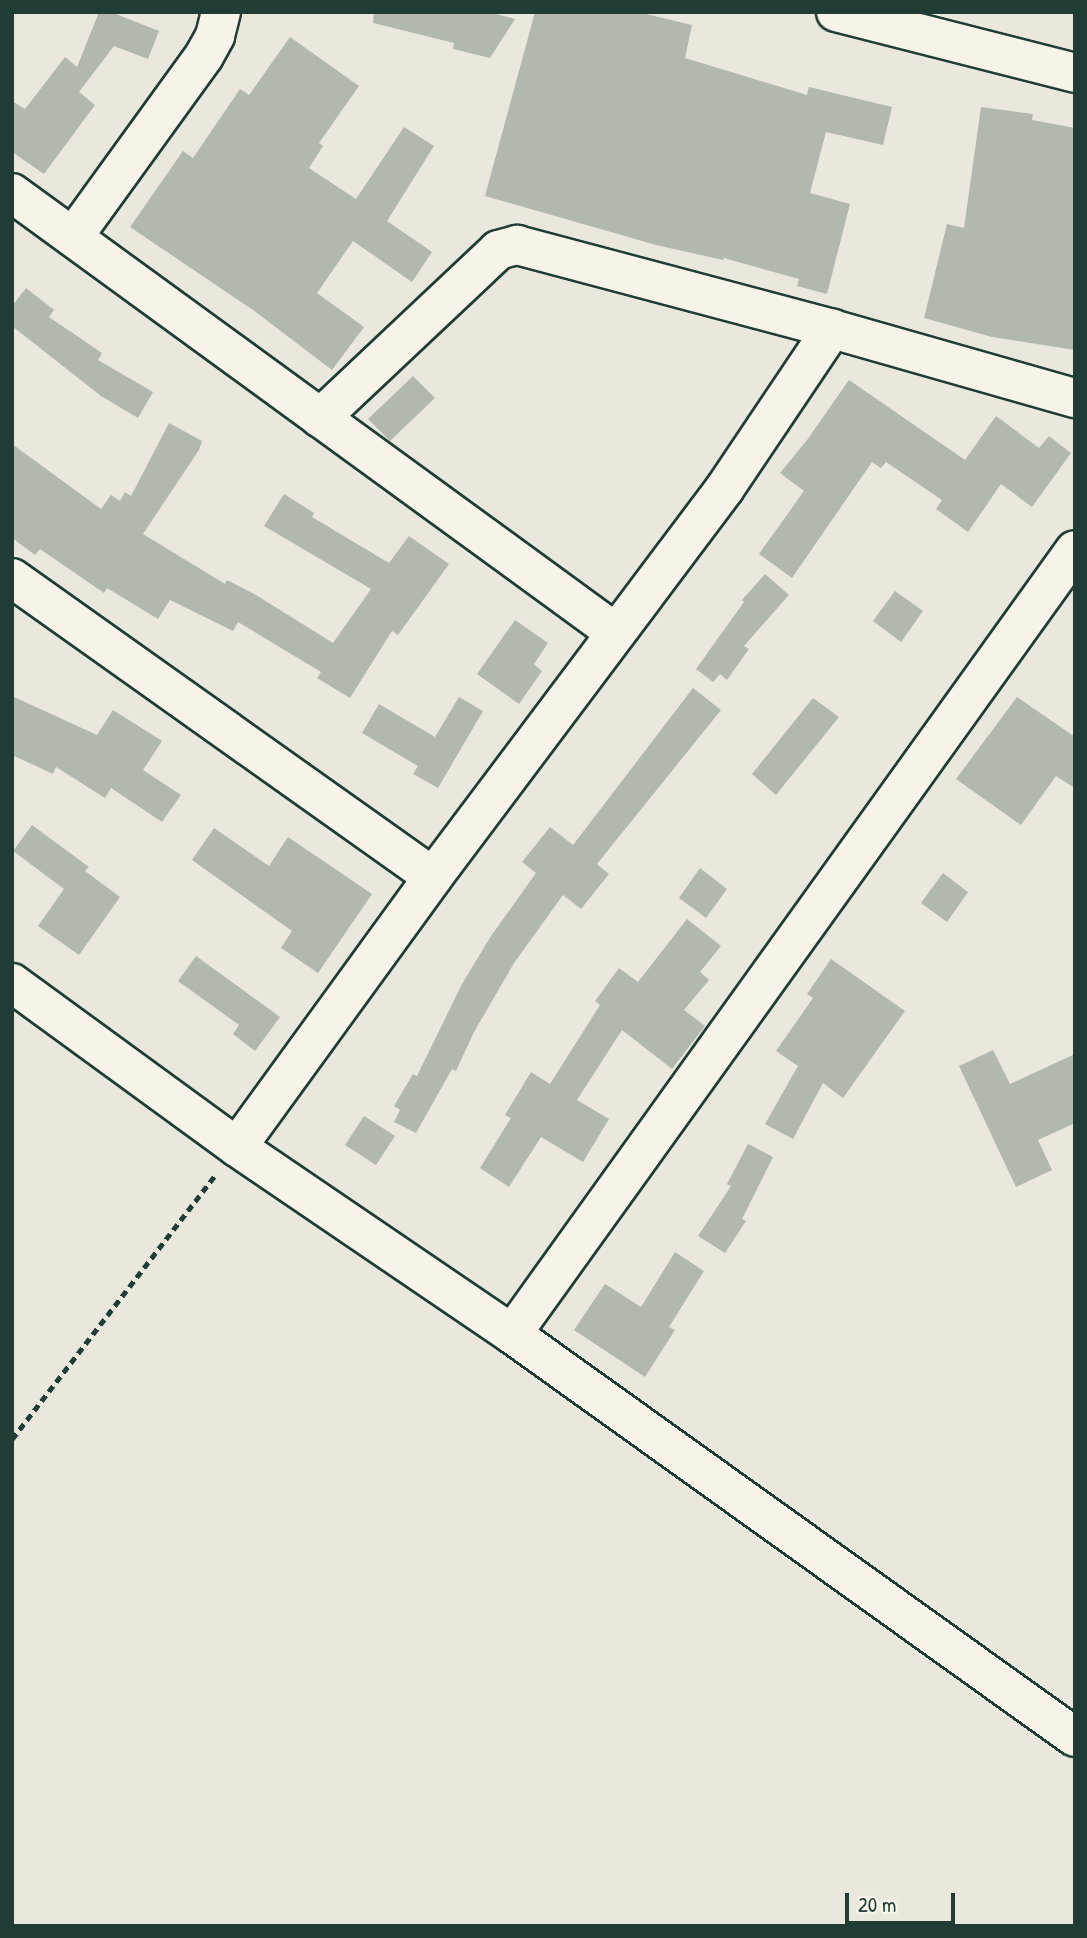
<!DOCTYPE html>
<style>
body{margin:0}
#map{position:relative;width:1087px;height:1938px;overflow:hidden;background:#eae8dd;font-family:"Patrick Hand",sans-serif}
div>[style]{position:absolute}
.building>*{inset:0;background:#b2b8ae}
.path>*{height:4.5px;margin-top:-2.25px;transform-origin:0;background:repeating-linear-gradient(90deg,#1f3d34 0 7px,transparent 0 12px)}
.roads{filter:drop-shadow(2px 0 #1f3d34) drop-shadow(-2px 0 #1f3d34) drop-shadow(0 2px #1f3d34) drop-shadow(0 -2px #1f3d34)}
.minor>*{height:38px;margin:-19px;padding:0 19px;transform-origin:19px;border-radius:19px;background:#f7f3e8}
span{translate:-50% -50%;white-space:nowrap;text-align:center;line-height:1.15;-webkit-text-stroke:7px #f7f3e8;paint-order:stroke}
.frame{position:absolute;inset:0;border:14px solid #1f3d34;pointer-events:none}
.scale{position:absolute;left:845px;top:1893px;width:110px;height:32px;box-sizing:border-box;border:4px solid #1f3d34;border-top:0;padding-left:9px;font-size:21px;line-height:24px;white-space:nowrap;color:#1f3d34;-webkit-text-stroke:5px #f7f3e8;paint-order:stroke}
</style>
<div id="map">
<div class="building">
<div style="clip-path:polygon(99px 12px,111px 12px,159px 31px,148px 59px,114px 46px,79px 92px,95px 105px,44px 174px,12px 152px,12px 101px,25px 109px,65px 57px,77px 67px)"></div>
<div style="clip-path:polygon(374px 12px,489px 12px,515px 19px,490px 58px,453px 49px,454px 43px,373px 23px)"></div>
<div style="clip-path:polygon(535px 12px,638px 12px,692px 25px,685px 58px,807px 95px,809px 87px,892px 107px,883px 145px,826px 132px,810px 193px,850px 204px,827px 294px,797px 286px,799px 279px,724px 258px,723px 260px,656px 245px,485px 196px)"></div>
<div style="clip-path:polygon(290px 37px,359px 86px,319px 143px,323px 146px,309px 168px,356px 199px,404px 127px,434px 146px,387px 221px,432px 252px,412px 282px,353px 241px,317px 293px,364px 327px,332px 370px,253px 310px,130px 227px,183px 151px,193px 158px,240px 89px,249px 95px)"></div>
<div style="clip-path:polygon(981px 107px,1033px 114px,1032px 120px,1075px 128px,1075px 350px,992px 337px,924px 318px,947px 224px,964px 228px)"></div>
<div style="clip-path:polygon(26px 288px,54px 310px,49px 317px,102px 353px,98px 360px,153px 392px,138px 418px,101px 396px,12px 326px,12px 306px)"></div>
<div style="clip-path:polygon(413px 376px,435px 398px,390px 441px,368px 419px)"></div>
<div style="clip-path:polygon(849px 380px,965px 460px,996px 416px,1039px 448px,1049px 436px,1071px 453px,1032px 507px,1001px 484px,968px 532px,936px 509px,942px 500px,886px 462px,881px 468px,872px 462px,792px 578px,759px 554px,804px 491px,780px 473px,807px 440px)"></div>
<div style="clip-path:polygon(169px 423px,202px 441px,199px 450px,143px 534px,225px 584px,227px 580px,256px 595px,333px 643px,371px 589px,264px 526px,284px 494px,314px 513px,312px 517px,389px 563px,409px 536px,449px 564px,398px 635px,392px 631px,350px 698px,317px 678px,321px 672px,238px 622px,233px 631px,170px 600px,158px 619px,107px 588px,104px 593px,40px 549px,35px 555px,12px 538px,12px 444px,101px 509px,111px 495px,120px 501px,125px 492px,131px 496px)"></div>
<div style="clip-path:polygon(765px 574px,789px 595px,744px 646px,749px 649px,727px 680px,720px 674px,713px 682px,696px 669px,744px 602px,742px 600px)"></div>
<div style="clip-path:polygon(895px 591px,923px 611px,901px 642px,873px 621px)"></div>
<div style="clip-path:polygon(515px 620px,548px 643px,534px 664px,542px 671px,519px 704px,477px 674px)"></div>
<div style="clip-path:polygon(693px 688px,721px 710px,597px 864px,609px 874px,581px 909px,563px 895px,514px 963px,474px 1032px,456px 1071px,452px 1069px,416px 1133px,394px 1122px,400px 1110px,394px 1106px,413px 1074px,417px 1076px,462px 984px,491px 936px,536px 873px,522px 862px,550px 827px,573px 845px)"></div>
<div style="clip-path:polygon(12px 696px,97px 735px,113px 710px,162px 741px,143px 770px,181px 795px,162px 822px,111px 788px,105px 798px,56px 767px,53px 774px,12px 755px)"></div>
<div style="clip-path:polygon(459px 697px,483px 711px,438px 788px,413px 774px,418px 766px,362px 733px,379px 704px,435px 737px)"></div>
<div style="clip-path:polygon(1017px 697px,1075px 737px,1075px 788px,1056px 776px,1021px 825px,956px 779px)"></div>
<div style="clip-path:polygon(813px 698px,839px 717px,776px 795px,752px 774px)"></div>
<div style="clip-path:polygon(32px 825px,89px 867px,85px 871px,120px 897px,79px 955px,38px 926px,64px 889px,13px 851px)"></div>
<div style="clip-path:polygon(214px 828px,269px 866px,288px 837px,372px 894px,318px 973px,281px 948px,292px 931px,192px 860px)"></div>
<div style="clip-path:polygon(700px 868px,727px 889px,706px 918px,679px 898px)"></div>
<div style="clip-path:polygon(943px 873px,968px 892px,947px 922px,921px 903px)"></div>
<div style="clip-path:polygon(687px 919px,721px 946px,700px 972px,709px 980px,684px 1010px,705px 1026px,672px 1069px,622px 1030px,577px 1100px,609px 1119px,583px 1162px,541px 1137px,509px 1187px,480px 1168px,511px 1118px,505px 1115px,531px 1072px,550px 1084px,600px 1005px,595px 1001px,619px 968px,638px 982px)"></div>
<div style="clip-path:polygon(196px 956px,280px 1017px,255px 1051px,233px 1034px,239px 1025px,178px 981px)"></div>
<div style="clip-path:polygon(831px 959px,905px 1011px,843px 1098px,823px 1083px,793px 1139px,765px 1124px,798px 1066px,776px 1051px,813px 998px,807px 994px)"></div>
<div style="clip-path:polygon(993px 1050px,1010px 1084px,1075px 1054px,1075px 1123px,1038px 1140px,1052px 1170px,1016px 1187px,959px 1066px)"></div>
<div style="clip-path:polygon(364px 1116px,395px 1136px,376px 1165px,345px 1145px)"></div>
<div style="clip-path:polygon(748px 1144px,773px 1157px,742px 1219px,746px 1221px,725px 1253px,698px 1236px,731px 1186px,727px 1184px)"></div>
<div style="clip-path:polygon(675px 1252px,704px 1271px,669px 1327px,675px 1330px,645px 1377px,574px 1330px,605px 1284px,641px 1307px)"></div>
</div>
<div class="path">
<div style="left:12px;top:1439px;width:333px;rotate:-52.4deg"></div>
</div>
<div class="roads">
<div class="minor">
<div style="left:836px;top:12px;width:247px;rotate:14.3deg"></div>
<div style="left:12px;top:193px;width:747px;rotate:36.07deg"></div>
<div style="left:73px;top:237px;width:223px;rotate:-54.1deg"></div>
<div style="left:204px;top:56px;width:23px;rotate:-61deg"></div>
<div style="left:215px;top:36px;width:25px;rotate:-76deg"></div>
<div style="left:320px;top:418px;width:245px;rotate:-43.3deg"></div>
<div style="left:498px;top:250px;width:20px;rotate:-15deg"></div>
<div style="left:517px;top:245px;width:326px;rotate:14.9deg"></div>
<div style="left:832px;top:329px;width:253px;rotate:15.9deg"></div>
<div style="left:12px;top:578px;width:516px;rotate:35.38deg"></div>
<div style="left:12px;top:983px;width:278px;rotate:36.1deg"></div>
<div style="left:237px;top:1147px;width:333px;rotate:34.2deg"></div>
<div style="left:512px;top:1334px;width:692px;rotate:35.6deg"></div>
<div style="left:237px;top:1147px;width:334px;rotate:-54deg"></div>
<div style="left:433px;top:877px;width:486px;rotate:-53.1deg"></div>
<div style="left:725px;top:488px;width:192px;rotate:-56.1deg"></div>
<div style="left:512px;top:1334px;width:965px;rotate:-54.32deg"></div>
</div>
</div>
<div class="frame"></div>
<div class="scale">20 m</div>
</div>
